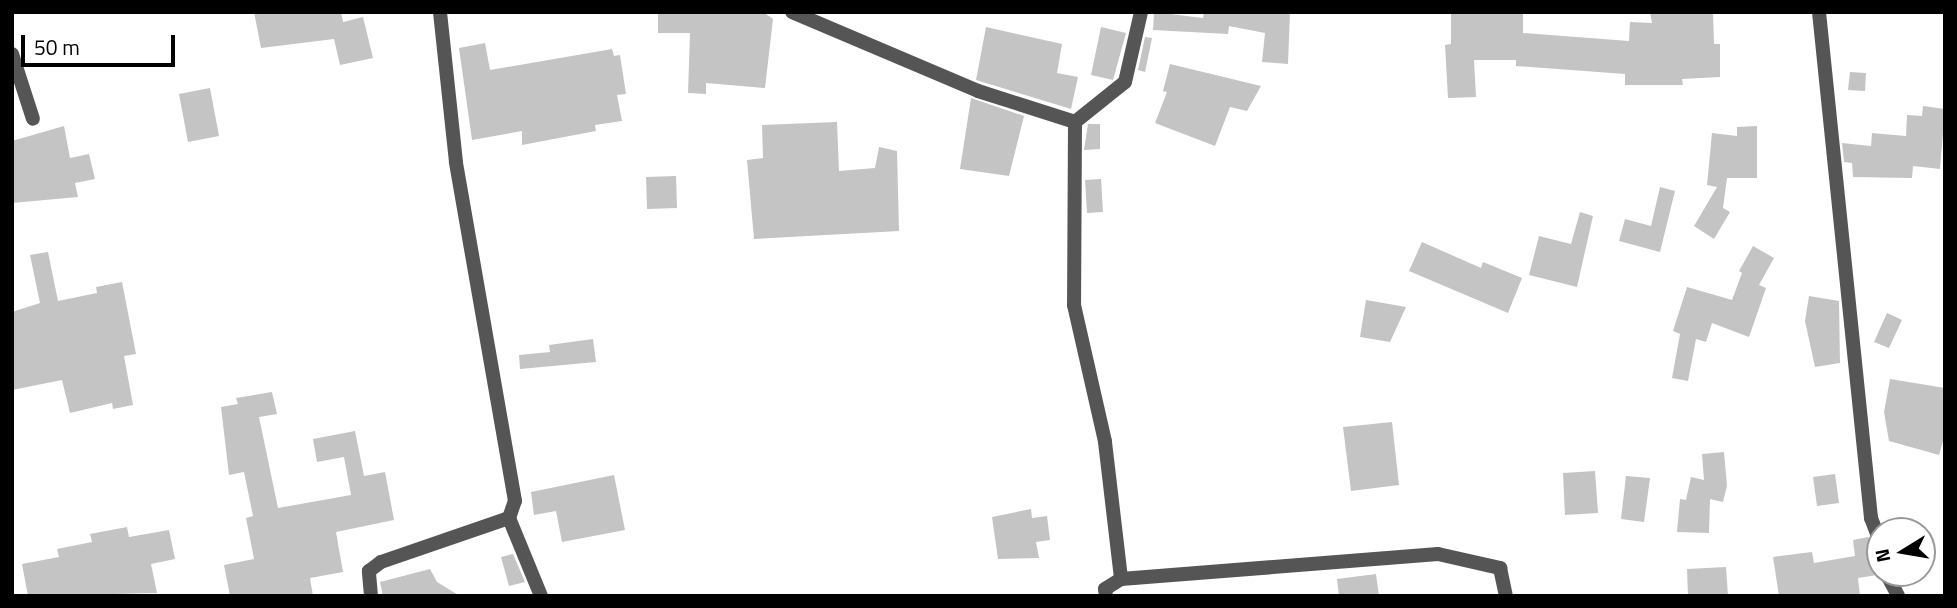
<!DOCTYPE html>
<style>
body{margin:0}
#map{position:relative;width:1957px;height:608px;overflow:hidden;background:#fff;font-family:"Titillium Web",sans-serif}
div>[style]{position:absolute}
.building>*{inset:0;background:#c4c4c4}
.minor>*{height:14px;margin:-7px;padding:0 7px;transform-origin:7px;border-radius:7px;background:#555}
span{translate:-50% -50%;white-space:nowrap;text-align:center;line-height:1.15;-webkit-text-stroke:5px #fff;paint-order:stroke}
.frame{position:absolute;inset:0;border:14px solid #000;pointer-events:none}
.north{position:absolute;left:1866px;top:517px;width:70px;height:70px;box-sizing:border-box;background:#fff;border:2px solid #999;border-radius:50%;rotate:259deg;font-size:19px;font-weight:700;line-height:28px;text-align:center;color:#000}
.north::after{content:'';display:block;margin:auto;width:24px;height:32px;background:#000;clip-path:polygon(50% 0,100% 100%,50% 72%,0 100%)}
.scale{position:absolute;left:21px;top:35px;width:154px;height:32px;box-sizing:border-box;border:4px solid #000;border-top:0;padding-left:9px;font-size:21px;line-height:24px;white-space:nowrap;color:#000;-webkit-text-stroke:5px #fff;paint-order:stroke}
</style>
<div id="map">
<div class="building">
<div style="clip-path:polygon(254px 12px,341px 12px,343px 22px,363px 17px,373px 58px,340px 65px,334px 39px,261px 48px)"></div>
<div style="clip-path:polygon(710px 12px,763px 12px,773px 19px,765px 88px,706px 83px,706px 94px,688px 93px,690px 33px,658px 33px,658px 13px)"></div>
<div style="clip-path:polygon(1154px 12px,1203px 18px,1204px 12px,1290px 12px,1288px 64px,1262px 62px,1265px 33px,1229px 26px,1228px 34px,1153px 30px)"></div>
<div style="clip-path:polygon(1451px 12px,1523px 12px,1523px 33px,1629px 41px,1630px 22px,1652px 23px,1650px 12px,1713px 12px,1714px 44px,1720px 44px,1720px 77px,1682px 79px,1683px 85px,1625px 85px,1625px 74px,1516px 66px,1516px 60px,1474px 60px,1476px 97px,1448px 98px,1445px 45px,1451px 44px)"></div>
<div style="clip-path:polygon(986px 27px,1062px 44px,1057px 73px,1078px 77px,1071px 109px,976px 80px)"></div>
<div style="clip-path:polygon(1101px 27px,1126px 33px,1113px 80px,1091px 75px)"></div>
<div style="clip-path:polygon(1145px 37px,1152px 38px,1145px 72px,1138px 70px)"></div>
<div style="clip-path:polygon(485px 43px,490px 70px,612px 49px,614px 56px,620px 55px,626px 94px,617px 95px,622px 121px,595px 125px,596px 131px,522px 145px,522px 131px,472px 140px,459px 48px)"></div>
<div style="clip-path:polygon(1170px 64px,1261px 86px,1247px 111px,1230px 107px,1215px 146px,1155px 123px,1167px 92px,1163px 91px)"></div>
<div style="clip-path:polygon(1850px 72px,1866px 73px,1865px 91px,1848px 90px)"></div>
<div style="clip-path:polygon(210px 88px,219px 136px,188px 142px,179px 94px)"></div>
<div style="clip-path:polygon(971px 98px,1024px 116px,1009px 176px,960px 169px)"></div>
<div style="clip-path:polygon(1923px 106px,1945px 109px,1940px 169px,1913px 166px,1912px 178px,1853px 177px,1852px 163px,1844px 162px,1842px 143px,1871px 146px,1872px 133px,1906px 136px,1907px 115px,1922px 116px)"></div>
<div style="clip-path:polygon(837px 122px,839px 171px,875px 168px,879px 147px,897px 151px,899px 231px,754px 239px,747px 160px,763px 158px,762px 125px)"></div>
<div style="clip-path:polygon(1088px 124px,1100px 124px,1100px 149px,1084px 150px)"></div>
<div style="clip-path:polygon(64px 126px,70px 158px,89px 154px,95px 179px,75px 183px,78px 197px,12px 203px,12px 141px)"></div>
<div style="clip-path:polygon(1757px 126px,1757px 178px,1727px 178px,1723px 208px,1730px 212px,1714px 239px,1694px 226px,1717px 187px,1707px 185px,1712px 133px,1737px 136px,1737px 127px)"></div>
<div style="clip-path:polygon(676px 176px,677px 208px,647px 209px,646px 177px)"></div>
<div style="clip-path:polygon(1101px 179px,1103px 212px,1087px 213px,1085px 180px)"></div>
<div style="clip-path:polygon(1660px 187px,1675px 191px,1660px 252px,1619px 241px,1625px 219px,1651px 226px)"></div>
<div style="clip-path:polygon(1580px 212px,1593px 216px,1577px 287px,1529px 275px,1539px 236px,1571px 244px)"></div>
<div style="clip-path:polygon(1422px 242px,1481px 268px,1483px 262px,1522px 278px,1508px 313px,1409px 271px)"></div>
<div style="clip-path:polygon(1753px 246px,1774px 258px,1759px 285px,1766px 288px,1749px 337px,1712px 323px,1706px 342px,1696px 339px,1688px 381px,1672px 378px,1680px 334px,1673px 331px,1687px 287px,1732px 300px,1742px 273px,1739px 271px)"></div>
<div style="clip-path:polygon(48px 252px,58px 301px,97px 293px,96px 287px,122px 282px,136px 354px,124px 356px,133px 405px,113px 409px,112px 403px,70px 413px,62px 380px,12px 390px,12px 312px,40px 303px,30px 255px)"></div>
<div style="clip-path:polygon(1809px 296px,1839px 301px,1840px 363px,1815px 367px,1805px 321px)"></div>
<div style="clip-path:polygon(1366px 300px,1406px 307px,1390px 342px,1360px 337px)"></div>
<div style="clip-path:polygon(1887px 313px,1902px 320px,1889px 348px,1874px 342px)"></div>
<div style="clip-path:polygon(593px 339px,596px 362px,520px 369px,519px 355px,550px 352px,549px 345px)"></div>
<div style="clip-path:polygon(1890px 379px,1945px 388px,1945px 434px,1939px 455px,1889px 441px,1884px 412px)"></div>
<div style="clip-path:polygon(272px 392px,277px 414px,259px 417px,278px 508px,351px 495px,344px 457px,317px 462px,313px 439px,355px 431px,364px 476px,385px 472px,394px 520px,336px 532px,343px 572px,310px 578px,313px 596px,230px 596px,224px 565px,254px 559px,246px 518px,253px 516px,244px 472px,229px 475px,221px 407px,238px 404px,236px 398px)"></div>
<div style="clip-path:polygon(1392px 422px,1399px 485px,1351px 491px,1343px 427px)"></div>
<div style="clip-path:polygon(1724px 452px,1727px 486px,1723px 502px,1710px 499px,1709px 533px,1677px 532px,1680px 499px,1686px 500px,1691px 477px,1704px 480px,1702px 454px)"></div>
<div style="clip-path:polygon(1595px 471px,1598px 513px,1565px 515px,1563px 473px)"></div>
<div style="clip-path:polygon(1835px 474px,1839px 503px,1817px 506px,1813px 477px)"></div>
<div style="clip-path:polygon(614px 475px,625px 530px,562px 542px,556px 511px,534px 515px,531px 492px)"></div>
<div style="clip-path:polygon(1626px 476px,1650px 478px,1644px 522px,1621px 519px)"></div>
<div style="clip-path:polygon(1031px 509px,1032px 518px,1047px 516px,1050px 540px,1036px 542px,1039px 558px,998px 559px,992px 517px)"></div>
<div style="clip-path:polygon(127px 527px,129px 537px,169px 530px,175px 559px,151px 564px,157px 593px,28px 596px,22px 564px,59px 557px,57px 549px,92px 542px,90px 534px)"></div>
<div style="clip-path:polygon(1868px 537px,1879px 551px,1880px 566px,1877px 575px,1858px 578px,1860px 596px,1779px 596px,1773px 557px,1812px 552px,1814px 563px,1855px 556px,1853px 540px)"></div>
<div style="clip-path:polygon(513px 554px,525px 582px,509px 586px,501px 557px)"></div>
<div style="clip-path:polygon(1726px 567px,1728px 596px,1688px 596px,1687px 569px)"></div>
<div style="clip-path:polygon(430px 569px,437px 582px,460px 596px,383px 596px,380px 582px)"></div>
<div style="clip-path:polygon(1376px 574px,1379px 596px,1339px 596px,1337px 579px)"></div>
</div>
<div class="minor">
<div style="left:792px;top:12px;width:202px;rotate:23deg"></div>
<div style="left:978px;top:91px;width:102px;rotate:17.7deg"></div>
<div style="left:1819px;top:12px;width:509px;rotate:84.13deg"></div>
<div style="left:1871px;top:518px;width:25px;rotate:69deg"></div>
<div style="left:12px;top:54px;width:68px;rotate:72.1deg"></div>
<div style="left:1075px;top:122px;width:183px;rotate:90.3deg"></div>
<div style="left:1074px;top:305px;width:140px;rotate:77.2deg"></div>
<div style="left:1105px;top:442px;width:138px;rotate:83.3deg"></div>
<div style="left:1075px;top:122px;width:64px;rotate:-38.7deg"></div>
<div style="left:1125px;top:82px;width:72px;rotate:-77.1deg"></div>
<div style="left:509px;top:518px;width:84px;rotate:67.7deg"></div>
<div style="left:1886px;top:573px;width:26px;rotate:62deg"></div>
<div style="left:371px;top:596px;width:25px;rotate:-95deg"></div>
<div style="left:369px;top:571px;width:15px;rotate:-37deg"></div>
<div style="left:381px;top:562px;width:135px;rotate:-19deg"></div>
<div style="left:509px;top:518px;width:18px;rotate:-71deg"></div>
<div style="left:515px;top:501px;width:344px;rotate:-99.9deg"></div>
<div style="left:456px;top:162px;width:151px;rotate:-96.1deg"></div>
<div style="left:1106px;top:596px;width:7px;rotate:-98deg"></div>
<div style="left:1105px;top:589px;width:19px;rotate:-32deg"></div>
<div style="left:1121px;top:579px;width:318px;rotate:-4.5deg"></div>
<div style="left:1438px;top:554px;width:64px;rotate:12.7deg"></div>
<div style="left:1500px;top:568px;width:29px;rotate:78deg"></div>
</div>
<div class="frame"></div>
<div class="north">N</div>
<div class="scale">50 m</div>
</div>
